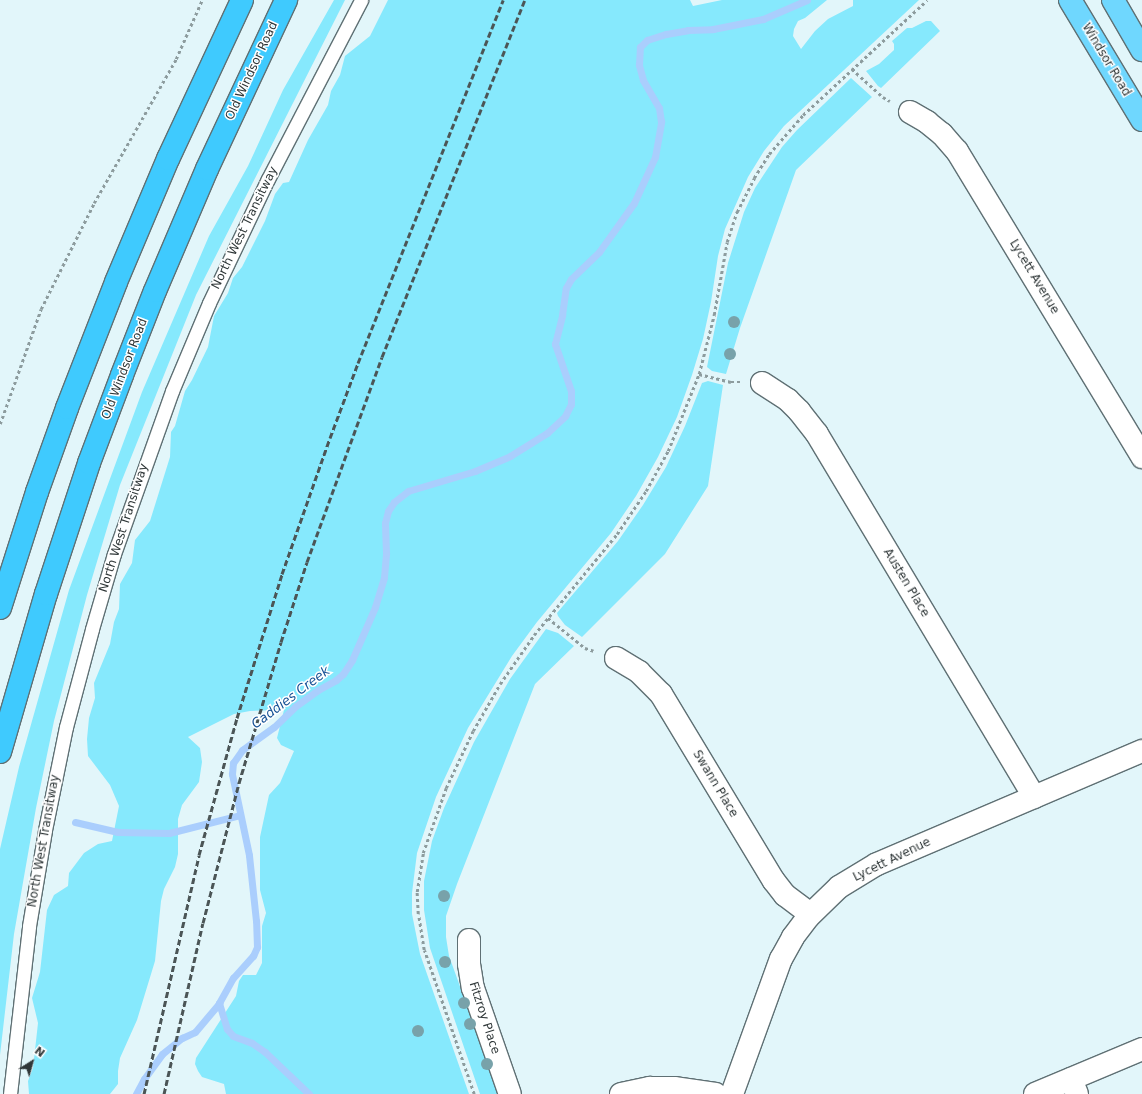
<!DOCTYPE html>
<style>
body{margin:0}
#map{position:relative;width:1142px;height:1094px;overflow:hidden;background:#e2f6fa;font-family:"DejaVu Sans",sans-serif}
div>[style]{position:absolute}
.green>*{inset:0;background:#86e9fd}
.stream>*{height:7px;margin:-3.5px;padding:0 3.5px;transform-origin:3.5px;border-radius:3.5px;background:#aacefd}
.path>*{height:2.5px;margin-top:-1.25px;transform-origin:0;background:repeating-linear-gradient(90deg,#8d9c9e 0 3px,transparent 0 6px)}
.roads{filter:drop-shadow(1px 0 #5f7074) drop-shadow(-1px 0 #5f7074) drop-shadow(0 1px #5f7074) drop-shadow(0 -1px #5f7074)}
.service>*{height:13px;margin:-6.5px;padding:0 6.5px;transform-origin:6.5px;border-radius:6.5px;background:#fff}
.minor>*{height:22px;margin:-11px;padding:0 11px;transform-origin:11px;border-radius:11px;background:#fff}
.tertiary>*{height:22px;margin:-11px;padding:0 11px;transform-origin:11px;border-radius:11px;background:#fff}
.primary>*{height:22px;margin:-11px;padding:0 11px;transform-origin:11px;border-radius:11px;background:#6fd7fe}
.trunk>*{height:22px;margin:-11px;padding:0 11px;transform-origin:11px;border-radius:11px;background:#3fcafe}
.rail>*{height:3px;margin-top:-1.5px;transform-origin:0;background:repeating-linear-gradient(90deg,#4b5556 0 6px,transparent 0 9px)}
.trees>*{width:12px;height:12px;margin:-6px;border-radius:50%;background:#78a2aa}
span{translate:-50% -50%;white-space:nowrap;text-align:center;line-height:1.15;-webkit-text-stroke:3px #fff;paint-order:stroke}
.street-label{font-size:12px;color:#2f3738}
.water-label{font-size:13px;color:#155195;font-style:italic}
.north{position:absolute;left:12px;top:1042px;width:40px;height:40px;-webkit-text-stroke:3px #fff;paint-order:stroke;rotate:37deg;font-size:11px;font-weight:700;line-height:16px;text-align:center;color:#2f3738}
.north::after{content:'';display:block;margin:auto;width:14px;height:18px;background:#2f3738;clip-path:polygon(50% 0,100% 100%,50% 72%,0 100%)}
</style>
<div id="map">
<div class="green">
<div style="clip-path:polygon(334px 0,345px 0,196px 295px,120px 485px,87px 595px,54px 721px,36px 808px,14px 934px,0 1055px,0 849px,19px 767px,69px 590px,142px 392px,209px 236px,248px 166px,283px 90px)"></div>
<div style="clip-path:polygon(388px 0,690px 0,693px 6px,722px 0,827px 0,805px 18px,798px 21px,794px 29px,793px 36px,801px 49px,815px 31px,828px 19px,853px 6px,853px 0,919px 0,784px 126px,764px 151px,748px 177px,725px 229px,718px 256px,711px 302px,703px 339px,692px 375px,677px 417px,658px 457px,636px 496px,611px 533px,537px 622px,512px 656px,468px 728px,436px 797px,417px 853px,412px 893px,412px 914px,420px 954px,469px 1094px,226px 1094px,224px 1084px,202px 1077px,198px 1071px,195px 1064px,196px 1058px,236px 996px,239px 981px,243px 975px,256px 975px,262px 963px,262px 926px,266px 913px,260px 890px,260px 837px,269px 795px,280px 783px,294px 751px,281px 745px,277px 738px,285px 706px,278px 710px,250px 711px,234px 714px,188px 737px,200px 748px,202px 762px,199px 782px,182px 805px,178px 819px,178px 854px,175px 867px,164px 889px,161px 901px,155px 961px,137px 1020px,120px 1058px,118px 1071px,118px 1084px,110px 1094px,29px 1094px,28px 1081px,33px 1068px,38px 1023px,32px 998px,40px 972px,47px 910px,54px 895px,68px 886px,69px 873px,84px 853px,98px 844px,112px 841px,119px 806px,110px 785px,88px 756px,87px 739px,89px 718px,95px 698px,94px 683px,110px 644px,114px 622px,119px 609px,120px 584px,132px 563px,135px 540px,150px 521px,170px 457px,171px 432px,175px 426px,185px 391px,192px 380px,208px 347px,214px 316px,228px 293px,233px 278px,242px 267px,265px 221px,275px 194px,283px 183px,289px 182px,308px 140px,328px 105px,331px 91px,340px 75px,345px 56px,370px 36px)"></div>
<div style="clip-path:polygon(926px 21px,931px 21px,940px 31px,881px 88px,878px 86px,866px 71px,879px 64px,894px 50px,894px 44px,892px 41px,907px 28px,912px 28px)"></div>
<div style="clip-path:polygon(851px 78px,872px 97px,796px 170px,740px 328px,726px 374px,712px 371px,707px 367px,708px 362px,728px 263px,744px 212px,755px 188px,782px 147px,797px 130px)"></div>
<div style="clip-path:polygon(708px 381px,723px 385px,708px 486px,665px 554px,582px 637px,565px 625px,558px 616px,557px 613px,618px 541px,643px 505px,666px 467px,685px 426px,702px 383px)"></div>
<div style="clip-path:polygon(546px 629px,558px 633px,574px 646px,535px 684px,457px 884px,446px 916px,446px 937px,449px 956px,499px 1094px,480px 1094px,430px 948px,424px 910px,424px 881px,432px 841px,444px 808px,474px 742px,510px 679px)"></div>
</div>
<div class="stream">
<div style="left:75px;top:822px;width:44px;rotate:13.1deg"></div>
<div style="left:118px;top:832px;width:51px;rotate:1.1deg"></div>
<div style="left:169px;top:833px;width:73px;rotate:-14.2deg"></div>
<div style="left:219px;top:1003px;width:27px;rotate:73deg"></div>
<div style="left:227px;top:1029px;width:9px;rotate:49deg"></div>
<div style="left:233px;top:1036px;width:20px;rotate:20deg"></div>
<div style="left:252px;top:1043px;width:16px;rotate:35deg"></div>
<div style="left:265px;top:1052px;width:61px;rotate:43.7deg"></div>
<div style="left:136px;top:1094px;width:17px;rotate:-62deg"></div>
<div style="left:144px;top:1079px;width:31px;rotate:-54deg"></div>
<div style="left:162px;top:1054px;width:26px;rotate:-39deg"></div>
<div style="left:182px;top:1038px;width:14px;rotate:-25deg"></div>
<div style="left:195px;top:1032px;width:38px;rotate:-50deg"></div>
<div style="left:219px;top:1003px;width:29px;rotate:-61deg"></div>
<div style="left:233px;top:978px;width:30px;rotate:-48deg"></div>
<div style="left:253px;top:956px;width:10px;rotate:-66deg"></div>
<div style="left:257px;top:947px;width:26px;rotate:-92deg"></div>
<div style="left:256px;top:921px;width:66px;rotate:-96.1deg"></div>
<div style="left:249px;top:855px;width:83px;rotate:-101.9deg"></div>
<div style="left:232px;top:774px;width:11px;rotate:-85deg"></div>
<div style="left:233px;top:763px;width:16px;rotate:-55deg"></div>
<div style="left:242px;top:750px;width:39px;rotate:-36deg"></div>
<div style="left:274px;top:727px;width:30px;rotate:-44deg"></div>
<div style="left:296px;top:706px;width:27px;rotate:-36deg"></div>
<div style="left:318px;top:690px;width:21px;rotate:-29deg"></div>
<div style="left:336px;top:680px;width:9px;rotate:-41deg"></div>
<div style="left:343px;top:674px;width:17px;rotate:-57deg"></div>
<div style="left:352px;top:660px;width:58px;rotate:-66.5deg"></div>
<div style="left:375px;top:607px;width:31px;rotate:-73deg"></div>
<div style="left:384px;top:577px;width:24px;rotate:-85deg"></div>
<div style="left:386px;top:553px;width:30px;rotate:-92deg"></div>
<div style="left:385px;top:523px;width:12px;rotate:-76deg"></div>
<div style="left:388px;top:511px;width:11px;rotate:-56deg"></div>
<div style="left:394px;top:502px;width:18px;rotate:-38deg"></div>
<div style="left:408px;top:491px;width:70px;rotate:-16.6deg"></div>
<div style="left:475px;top:471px;width:38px;rotate:-23deg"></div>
<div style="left:510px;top:456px;width:44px;rotate:-31.9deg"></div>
<div style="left:547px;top:433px;width:25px;rotate:-43deg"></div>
<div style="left:565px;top:416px;width:13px;rotate:-63deg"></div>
<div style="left:571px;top:404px;width:13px;rotate:-90deg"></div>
<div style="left:571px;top:391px;width:50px;rotate:-108.8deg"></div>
<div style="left:555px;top:344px;width:30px;rotate:-76deg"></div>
<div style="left:562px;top:315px;width:27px;rotate:-82deg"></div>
<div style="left:566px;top:288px;width:10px;rotate:-61deg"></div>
<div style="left:571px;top:279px;width:39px;rotate:-44deg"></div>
<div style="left:599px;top:252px;width:60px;rotate:-54.5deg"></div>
<div style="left:634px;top:203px;width:51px;rotate:-65.5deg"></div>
<div style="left:655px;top:157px;width:36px;rotate:-80deg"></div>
<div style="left:661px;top:122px;width:14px;rotate:-98deg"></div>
<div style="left:659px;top:108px;width:32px;rotate:-120deg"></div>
<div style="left:643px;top:80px;width:16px;rotate:-105deg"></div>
<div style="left:639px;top:65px;width:18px;rotate:-87deg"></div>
<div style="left:640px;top:47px;width:10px;rotate:-45deg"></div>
<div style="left:647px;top:40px;width:20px;rotate:-18deg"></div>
<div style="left:666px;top:34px;width:22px;rotate:-10deg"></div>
<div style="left:688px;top:30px;width:25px;rotate:-2deg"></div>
<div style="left:713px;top:29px;width:51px;rotate:-11.3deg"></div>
<div style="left:763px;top:19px;width:48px;rotate:-23.4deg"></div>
</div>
<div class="path">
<div style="left:852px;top:69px;width:42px;rotate:42.1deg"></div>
<div style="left:883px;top:97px;width:8px;rotate:30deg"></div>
<div style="left:699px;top:374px;width:33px;rotate:14deg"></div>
<div style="left:731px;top:382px;width:9px"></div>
<div style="left:0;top:424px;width:122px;rotate:-70.4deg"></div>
<div style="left:41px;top:309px;width:119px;rotate:-63.4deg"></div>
<div style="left:94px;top:203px;width:166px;rotate:-60.3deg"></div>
<div style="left:176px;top:59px;width:64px;rotate:-66.2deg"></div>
<div style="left:548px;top:618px;width:48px;rotate:39deg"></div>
<div style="left:585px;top:648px;width:9px;rotate:18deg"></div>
<div style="left:474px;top:1094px;width:152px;rotate:-109.1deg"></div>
<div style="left:424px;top:950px;width:36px;rotate:-99deg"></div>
<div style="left:418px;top:914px;width:22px;rotate:-93deg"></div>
<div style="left:417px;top:892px;width:39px;rotate:-81deg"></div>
<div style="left:423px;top:853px;width:69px;rotate:-70.5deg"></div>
<div style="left:446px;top:788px;width:63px;rotate:-64.7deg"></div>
<div style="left:473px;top:731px;width:54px;rotate:-60.1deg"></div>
<div style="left:500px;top:684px;width:60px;rotate:-55.2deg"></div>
<div style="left:534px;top:635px;width:131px;rotate:-50.6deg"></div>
<div style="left:617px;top:534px;width:52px;rotate:-56deg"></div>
<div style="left:646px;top:491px;width:46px;rotate:-61.2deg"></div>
<div style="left:668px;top:451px;width:83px;rotate:-68.1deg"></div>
<div style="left:699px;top:374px;width:61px;rotate:-75.7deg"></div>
<div style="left:714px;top:315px;width:74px;rotate:-79.9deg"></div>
<div style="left:727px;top:242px;width:32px;rotate:-72deg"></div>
<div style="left:737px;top:212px;width:38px;rotate:-63deg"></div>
<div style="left:754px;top:178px;width:28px;rotate:-58deg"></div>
<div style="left:769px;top:154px;width:52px;rotate:-48.9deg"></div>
<div style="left:803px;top:115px;width:169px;rotate:-42.8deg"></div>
</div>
<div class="roads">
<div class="service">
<div style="left:10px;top:1094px;width:169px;rotate:-83.5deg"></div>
<div style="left:29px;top:926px;width:97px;rotate:-80.5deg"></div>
<div style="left:45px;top:830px;width:105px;rotate:-78.5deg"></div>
<div style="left:66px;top:727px;width:101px;rotate:-75.1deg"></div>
<div style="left:92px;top:629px;width:78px;rotate:-73.7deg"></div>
<div style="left:114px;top:554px;width:173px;rotate:-70.4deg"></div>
<div style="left:172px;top:391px;width:95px;rotate:-67.2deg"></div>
<div style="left:209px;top:303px;width:137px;rotate:-64.6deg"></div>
<div style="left:268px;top:179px;width:202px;rotate:-62.5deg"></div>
</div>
<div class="minor">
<div style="left:910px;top:112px;width:20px;rotate:30deg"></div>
<div style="left:927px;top:122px;width:19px;rotate:39deg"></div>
<div style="left:942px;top:134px;width:23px;rotate:49deg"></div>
<div style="left:957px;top:151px;width:358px;rotate:58.8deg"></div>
<div style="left:762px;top:383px;width:31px;rotate:33deg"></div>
<div style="left:788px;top:400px;width:16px;rotate:45deg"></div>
<div style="left:799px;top:411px;width:29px;rotate:52deg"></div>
<div style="left:817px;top:434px;width:423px;rotate:59.1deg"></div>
<div style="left:616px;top:658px;width:27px;rotate:31deg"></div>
<div style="left:639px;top:672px;width:31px;rotate:45deg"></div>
<div style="left:661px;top:694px;width:218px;rotate:58.9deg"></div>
<div style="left:774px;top:881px;width:18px;rotate:52deg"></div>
<div style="left:785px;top:895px;width:31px;rotate:37deg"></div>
<div style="left:469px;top:940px;width:24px;rotate:90deg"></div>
<div style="left:469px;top:964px;width:24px;rotate:81deg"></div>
<div style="left:473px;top:988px;width:112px;rotate:70.8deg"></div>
<div style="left:1071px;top:1079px;width:16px;rotate:68deg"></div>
<div style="left:621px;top:1094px;width:30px;rotate:-12deg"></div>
<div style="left:650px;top:1088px;width:24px"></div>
<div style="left:674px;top:1088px;width:42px;rotate:8.1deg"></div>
<div style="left:732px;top:1094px;width:144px;rotate:-70.1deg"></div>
<div style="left:781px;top:959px;width:25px;rotate:-61deg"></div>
<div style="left:793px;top:937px;width:25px;rotate:-53deg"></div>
<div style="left:808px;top:917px;width:43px;rotate:-44.1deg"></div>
<div style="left:839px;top:887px;width:44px;rotate:-31.2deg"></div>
<div style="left:877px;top:864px;width:288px;rotate:-23.1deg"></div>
</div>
<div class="tertiary">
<div style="left:1035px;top:1094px;width:116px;rotate:-22.8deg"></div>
</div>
<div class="primary">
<div style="left:1070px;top:0;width:140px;rotate:59deg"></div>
<div style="left:1113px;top:0;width:58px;rotate:59.9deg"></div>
</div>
<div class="trunk">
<div style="left:0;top:608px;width:122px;rotate:-72.3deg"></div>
<div style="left:37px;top:492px;width:89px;rotate:-70.3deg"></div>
<div style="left:67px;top:408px;width:135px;rotate:-68.7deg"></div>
<div style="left:116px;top:282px;width:134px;rotate:-67.1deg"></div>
<div style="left:168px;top:159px;width:175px;rotate:-65deg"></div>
<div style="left:0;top:752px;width:165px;rotate:-73.8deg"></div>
<div style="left:46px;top:594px;width:138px;rotate:-71.8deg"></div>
<div style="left:89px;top:463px;width:94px;rotate:-69.4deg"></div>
<div style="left:122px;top:375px;width:90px;rotate:-68.6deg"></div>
<div style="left:155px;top:291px;width:133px;rotate:-66.9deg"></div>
<div style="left:207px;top:169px;width:187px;rotate:-64.9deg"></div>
</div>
</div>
<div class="rail">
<div style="left:144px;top:1094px;width:245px;rotate:-77deg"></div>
<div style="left:199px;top:855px;width:142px;rotate:-74.5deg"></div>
<div style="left:237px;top:718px;width:151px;rotate:-72.6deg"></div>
<div style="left:282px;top:574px;width:144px;rotate:-70.6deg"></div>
<div style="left:330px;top:438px;width:80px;rotate:-69.5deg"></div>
<div style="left:358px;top:363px;width:391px;rotate:-68.2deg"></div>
<div style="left:164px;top:1094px;width:175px;rotate:-77.2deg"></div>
<div style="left:203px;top:923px;width:145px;rotate:-75.6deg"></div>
<div style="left:239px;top:783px;width:147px;rotate:-73.4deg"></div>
<div style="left:281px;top:642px;width:84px;rotate:-72deg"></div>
<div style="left:307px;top:562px;width:218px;rotate:-69.9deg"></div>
<div style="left:382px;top:357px;width:385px;rotate:-68.2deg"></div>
</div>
<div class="trees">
<div style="left:734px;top:322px"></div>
<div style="left:730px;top:354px"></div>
<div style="left:444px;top:896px"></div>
<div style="left:445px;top:962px"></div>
<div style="left:464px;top:1003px"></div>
<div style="left:470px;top:1024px"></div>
<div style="left:418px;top:1031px"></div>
<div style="left:487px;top:1064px"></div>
</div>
<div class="street-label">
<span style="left:1106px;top:60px;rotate:59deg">Windsor Road</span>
<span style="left:252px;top:71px;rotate:-65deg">Old Windsor Road</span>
<span style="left:245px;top:228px;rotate:-64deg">North West Transitway</span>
<span style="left:1034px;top:277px;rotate:59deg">Lycett Avenue</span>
<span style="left:125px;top:369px;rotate:-69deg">Old Windsor Road</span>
<span style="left:124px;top:528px;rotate:-72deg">North West Transitway</span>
<span style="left:906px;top:583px;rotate:59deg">Austen Place</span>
<span style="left:715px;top:784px;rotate:59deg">Swann Place</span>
<span style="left:44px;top:841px;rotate:-80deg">North West Transitway</span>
<span style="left:892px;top:860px;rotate:-26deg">Lycett Avenue</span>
<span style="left:484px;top:1018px;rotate:72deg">Fitzroy Place</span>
</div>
<div class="water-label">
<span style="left:291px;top:698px;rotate:-37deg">Caddies Creek</span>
</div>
<div class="north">N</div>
</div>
